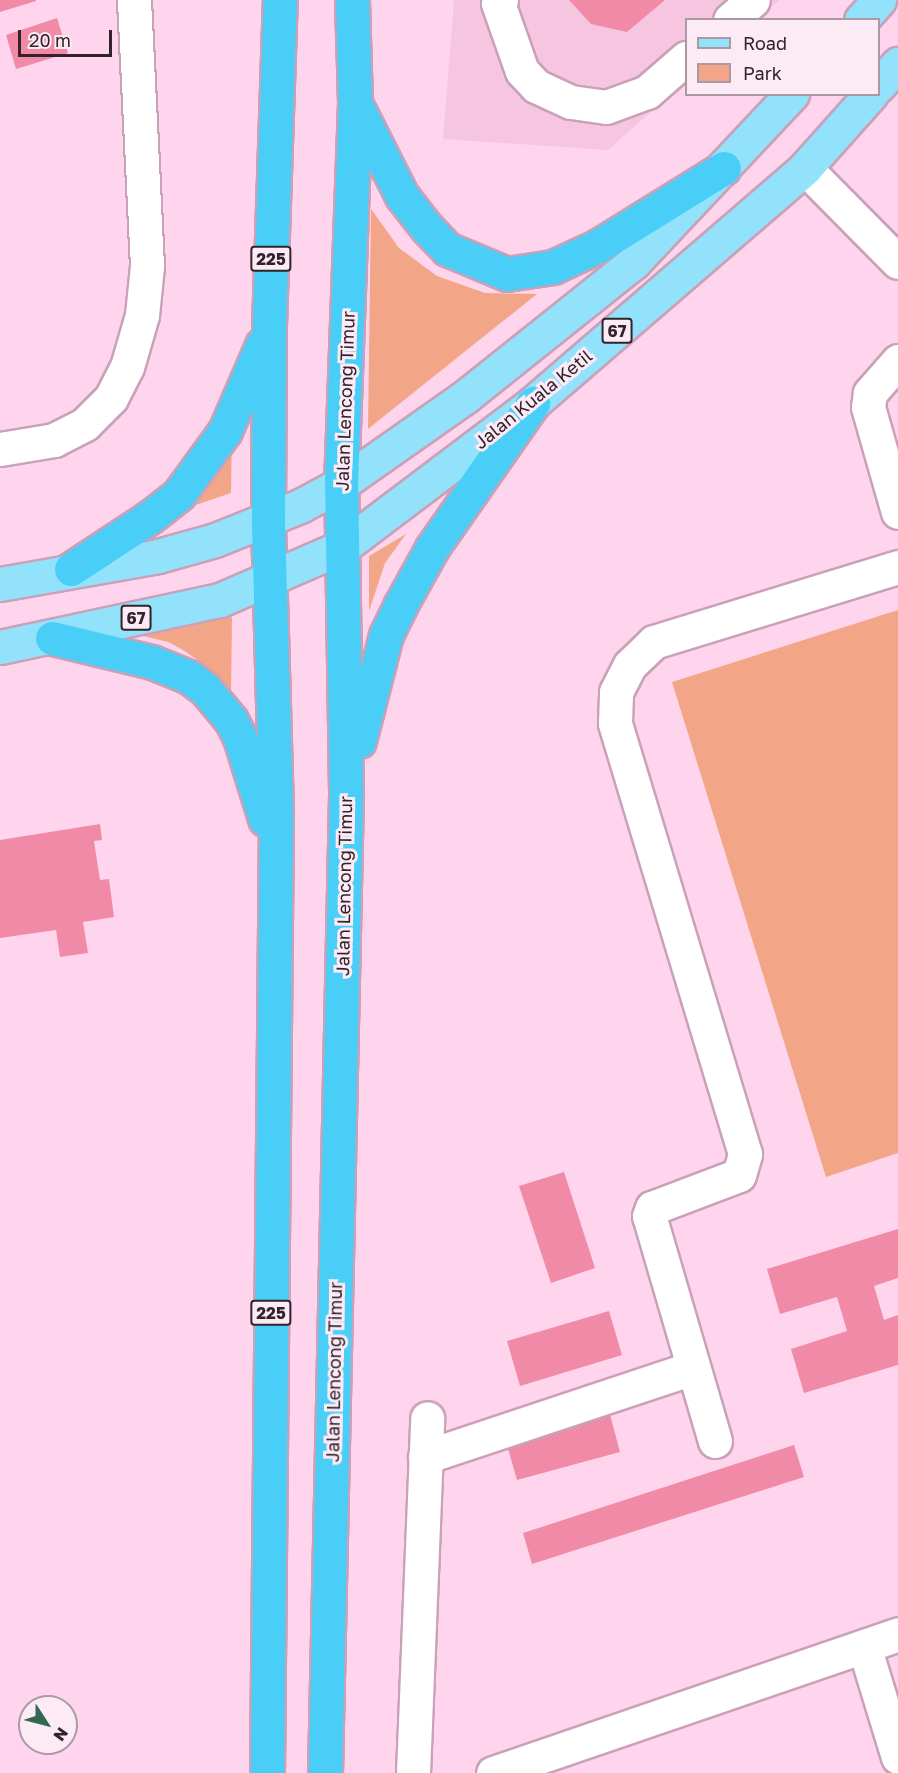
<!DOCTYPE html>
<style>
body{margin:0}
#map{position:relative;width:898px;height:1773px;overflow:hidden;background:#ffd5ed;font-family:"Golos Text",sans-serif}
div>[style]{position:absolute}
.built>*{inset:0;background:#f6c6e1}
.green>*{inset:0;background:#f2a687}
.building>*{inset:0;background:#f18aa7}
.roads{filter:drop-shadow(2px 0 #c9a1b8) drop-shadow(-2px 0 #c9a1b8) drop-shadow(0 2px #c9a1b8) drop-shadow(0 -2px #c9a1b8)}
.minor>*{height:33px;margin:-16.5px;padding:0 16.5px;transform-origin:16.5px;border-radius:16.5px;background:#fff}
.major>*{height:33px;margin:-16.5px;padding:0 16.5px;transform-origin:16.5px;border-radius:16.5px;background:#92e2fb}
.highway>*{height:33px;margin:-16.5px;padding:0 16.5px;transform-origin:16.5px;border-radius:16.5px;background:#49cef8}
span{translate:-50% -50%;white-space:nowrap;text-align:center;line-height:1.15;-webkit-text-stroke:6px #fceaf4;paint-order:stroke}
.shield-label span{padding:2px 4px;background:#fceaf4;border:2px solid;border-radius:4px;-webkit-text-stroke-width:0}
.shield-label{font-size:16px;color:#31222b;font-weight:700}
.street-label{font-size:18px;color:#31222b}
.legend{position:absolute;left:685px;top:18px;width:195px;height:78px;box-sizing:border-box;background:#fceaf4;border:2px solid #ab9aa4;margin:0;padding:8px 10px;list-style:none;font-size:18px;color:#31222b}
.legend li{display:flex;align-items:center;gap:12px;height:30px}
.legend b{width:30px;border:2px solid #ab9aa4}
.north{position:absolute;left:18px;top:1695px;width:60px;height:60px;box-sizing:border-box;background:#fceaf4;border:2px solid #ab9aa4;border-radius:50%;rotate:126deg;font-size:16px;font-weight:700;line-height:24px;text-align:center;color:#31222b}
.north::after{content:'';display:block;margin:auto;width:21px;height:27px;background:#316850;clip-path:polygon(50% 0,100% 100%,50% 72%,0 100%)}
.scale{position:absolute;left:18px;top:30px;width:94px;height:27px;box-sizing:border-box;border:3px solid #31222b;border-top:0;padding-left:8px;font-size:18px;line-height:21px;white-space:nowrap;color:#31222b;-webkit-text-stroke:4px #fceaf4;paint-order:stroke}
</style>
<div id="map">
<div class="built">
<div style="clip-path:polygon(454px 0,780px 0,757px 19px,686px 20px,686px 81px,608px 150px,443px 139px)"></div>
</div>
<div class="green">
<div style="clip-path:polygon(371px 209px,399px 248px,437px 276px,485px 293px,537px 294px,368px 429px)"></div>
<div style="clip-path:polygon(232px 427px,231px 493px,172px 513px)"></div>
<div style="clip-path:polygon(406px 534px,385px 563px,369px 611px,369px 556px)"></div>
<div style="clip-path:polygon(898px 610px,898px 1153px,826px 1177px,672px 682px)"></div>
<div style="clip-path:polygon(232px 617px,231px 698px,199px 661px,183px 650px,168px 642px,135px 634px)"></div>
</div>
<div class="building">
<div style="clip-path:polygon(0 0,36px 0,36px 1px,0 12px)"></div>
<div style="clip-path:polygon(569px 0,665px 0,627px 32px,591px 24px)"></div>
<div style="clip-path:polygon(57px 18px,68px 53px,16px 69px,6px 35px)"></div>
<div style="clip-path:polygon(100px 824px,102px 840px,94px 841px,100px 880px,109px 879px,114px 917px,83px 922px,88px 953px,60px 957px,56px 930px,0 938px,0 840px)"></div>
<div style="clip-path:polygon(564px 1172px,595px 1268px,551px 1283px,519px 1186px)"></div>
<div style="clip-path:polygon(898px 1229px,898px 1278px,874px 1286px,884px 1320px,898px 1315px,898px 1365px,804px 1393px,791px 1349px,847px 1331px,837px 1297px,780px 1314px,767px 1269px)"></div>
<div style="clip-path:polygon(609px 1311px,622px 1355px,520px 1386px,507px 1341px)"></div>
<div style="clip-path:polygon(608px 1407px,620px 1452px,517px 1480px,504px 1435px)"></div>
<div style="clip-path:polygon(794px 1445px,804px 1477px,532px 1564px,523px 1533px)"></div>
</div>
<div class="roads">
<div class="minor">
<div style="left:501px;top:0;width:4px;rotate:135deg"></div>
<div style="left:498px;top:3px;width:72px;rotate:70.6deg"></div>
<div style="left:522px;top:71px;width:21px;rotate:47deg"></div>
<div style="left:536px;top:86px;width:38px;rotate:25deg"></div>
<div style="left:571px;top:102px;width:35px;rotate:8deg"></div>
<div style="left:606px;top:107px;width:44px;rotate:-20.1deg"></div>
<div style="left:647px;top:92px;width:52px;rotate:-41.1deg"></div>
<div style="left:730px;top:20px;width:30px;rotate:-41deg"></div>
<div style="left:805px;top:168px;width:132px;rotate:45.3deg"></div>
<div style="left:898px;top:361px;width:43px;rotate:131.2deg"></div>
<div style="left:870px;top:393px;width:14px;rotate:98deg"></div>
<div style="left:868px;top:407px;width:109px;rotate:74.1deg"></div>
<div style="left:0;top:449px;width:55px;rotate:-9.5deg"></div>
<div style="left:54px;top:440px;width:35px;rotate:-27deg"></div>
<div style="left:85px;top:424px;width:37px;rotate:-45deg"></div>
<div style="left:111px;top:398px;width:35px;rotate:-63deg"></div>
<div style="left:127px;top:367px;width:54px;rotate:-73.9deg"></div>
<div style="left:142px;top:315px;width:49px;rotate:-84.2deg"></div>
<div style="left:147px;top:266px;width:266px;rotate:-92.8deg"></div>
<div style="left:715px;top:1441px;width:234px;rotate:-106.3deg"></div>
<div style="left:649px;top:1216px;width:9px;rotate:-69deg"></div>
<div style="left:652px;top:1208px;width:93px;rotate:-20.8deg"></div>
<div style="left:739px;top:1175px;width:22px;rotate:-74deg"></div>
<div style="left:745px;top:1154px;width:450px;rotate:-106.8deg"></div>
<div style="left:615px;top:723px;width:31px;rotate:-88deg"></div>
<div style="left:616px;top:692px;width:30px;rotate:-63deg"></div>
<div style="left:630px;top:665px;width:33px;rotate:-44deg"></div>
<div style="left:654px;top:642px;width:255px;rotate:-17.1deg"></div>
<div style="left:425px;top:1457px;width:282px;rotate:-18.4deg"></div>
<div style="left:864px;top:1646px;width:116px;rotate:73deg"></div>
<div style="left:413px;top:1773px;width:355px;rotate:-87.7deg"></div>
<div style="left:493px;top:1773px;width:428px;rotate:-18.9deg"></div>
</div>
<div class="major">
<div style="left:861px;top:20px;width:27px;rotate:-48deg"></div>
<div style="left:878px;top:86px;width:30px;rotate:-48deg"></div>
<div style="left:0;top:584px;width:160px;rotate:-10deg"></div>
<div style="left:158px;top:556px;width:59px;rotate:-15.7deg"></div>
<div style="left:215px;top:540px;width:92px;rotate:-21.8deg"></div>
<div style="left:300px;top:506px;width:47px;rotate:-28.2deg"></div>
<div style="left:341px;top:484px;width:153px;rotate:-35.1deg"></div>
<div style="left:466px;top:396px;width:215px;rotate:-38.6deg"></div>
<div style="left:634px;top:262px;width:231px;rotate:-46.8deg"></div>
<div style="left:0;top:647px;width:225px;rotate:-12.1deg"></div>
<div style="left:220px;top:600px;width:135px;rotate:-23.5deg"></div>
<div style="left:344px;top:546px;width:237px;rotate:-37.1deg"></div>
<div style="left:533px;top:403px;width:359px;rotate:-40.8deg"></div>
<div style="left:805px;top:168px;width:99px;rotate:-48.3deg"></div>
</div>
<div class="highway">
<div style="left:357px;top:107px;width:100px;rotate:63.2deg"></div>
<div style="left:402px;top:196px;width:41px;rotate:52deg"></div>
<div style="left:427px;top:228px;width:29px;rotate:46deg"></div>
<div style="left:447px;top:249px;width:65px;rotate:22.6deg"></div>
<div style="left:507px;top:274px;width:47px;rotate:-8.7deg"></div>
<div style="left:553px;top:267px;width:50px;rotate:-25deg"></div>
<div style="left:598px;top:246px;width:148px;rotate:-31.8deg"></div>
<div style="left:71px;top:569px;width:95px;rotate:-33.4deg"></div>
<div style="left:150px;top:517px;width:37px;rotate:-38deg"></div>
<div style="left:179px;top:494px;width:78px;rotate:-53.9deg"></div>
<div style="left:225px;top:431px;width:94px;rotate:-66.7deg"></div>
<div style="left:52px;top:638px;width:103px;rotate:13.5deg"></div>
<div style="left:152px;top:662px;width:40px;rotate:22deg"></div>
<div style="left:189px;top:677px;width:20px;rotate:37deg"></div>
<div style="left:205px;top:689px;width:40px;rotate:50deg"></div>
<div style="left:231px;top:720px;width:20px;rotate:63deg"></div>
<div style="left:240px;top:738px;width:85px;rotate:72.8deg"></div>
<div style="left:359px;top:741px;width:109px;rotate:-75.7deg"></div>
<div style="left:386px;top:635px;width:32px;rotate:-64deg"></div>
<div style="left:400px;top:606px;width:66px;rotate:-61.1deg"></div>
<div style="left:432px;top:548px;width:177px;rotate:-55.1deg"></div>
<div style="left:267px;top:1773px;width:962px;rotate:-89.46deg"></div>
<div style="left:276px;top:811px;width:293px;rotate:-91.6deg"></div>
<div style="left:268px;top:518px;width:192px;rotate:-89.7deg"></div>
<div style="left:269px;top:326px;width:326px;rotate:-88.1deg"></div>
<div style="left:325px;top:1773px;width:982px;rotate:-88.77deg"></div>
<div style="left:346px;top:791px;width:307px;rotate:-90.9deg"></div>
<div style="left:341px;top:484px;width:382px;rotate:-87.9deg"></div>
<div style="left:355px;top:102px;width:102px;rotate:-91.7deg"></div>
</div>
</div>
<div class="shield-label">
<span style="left:271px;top:259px">225</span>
<span style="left:617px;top:331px">67</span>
<span style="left:136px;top:618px">67</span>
<span style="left:271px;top:1313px">225</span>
</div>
<div class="street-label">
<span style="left:533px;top:399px;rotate:-39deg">Jalan Kuala Ketil</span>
<span style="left:345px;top:401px;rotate:-88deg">Jalan Lencong Timur</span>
<span style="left:344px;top:886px;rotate:-89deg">Jalan Lencong Timur</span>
<span style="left:334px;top:1372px;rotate:-89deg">Jalan Lencong Timur</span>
</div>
<ul class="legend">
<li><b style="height:8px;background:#92e2fb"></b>Road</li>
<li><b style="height:16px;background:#f2a687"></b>Park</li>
</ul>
<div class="north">N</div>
<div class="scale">20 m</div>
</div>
